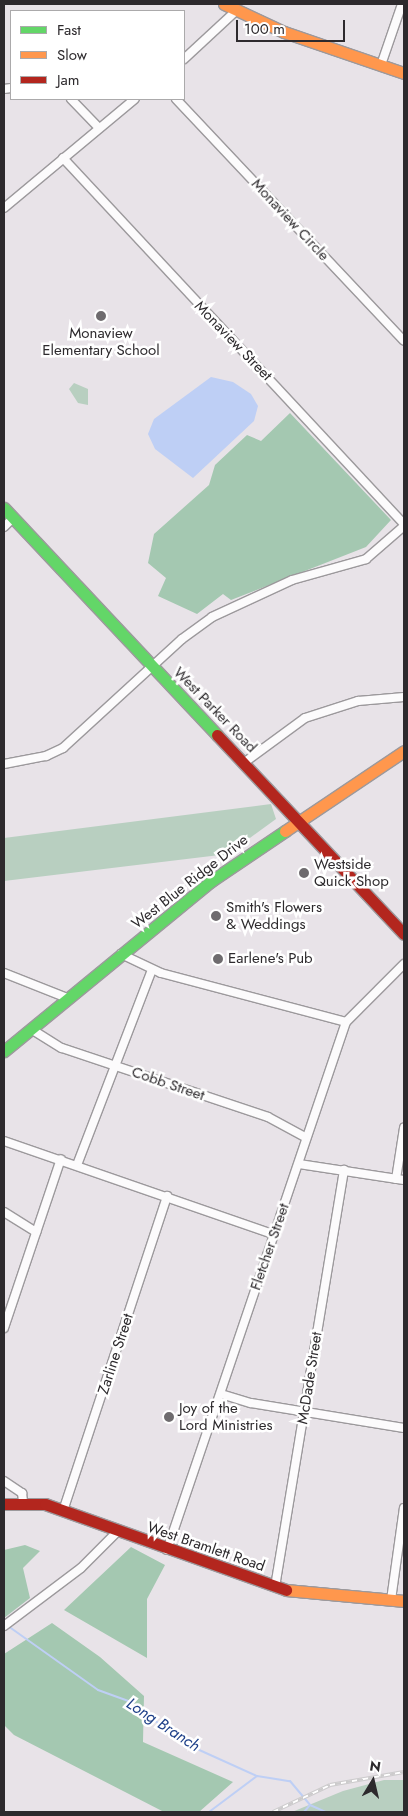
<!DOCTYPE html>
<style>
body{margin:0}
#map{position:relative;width:408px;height:1816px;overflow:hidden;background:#e8e3e8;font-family:Jost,sans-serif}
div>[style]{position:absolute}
.green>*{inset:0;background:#b8cfc0}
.forest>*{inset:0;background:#a4c8b1}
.water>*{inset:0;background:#becff5}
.stream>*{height:2px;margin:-1px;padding:0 1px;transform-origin:1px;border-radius:1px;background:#becff5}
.roads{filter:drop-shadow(1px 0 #9c999c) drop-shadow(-1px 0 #9c999c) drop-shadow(0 1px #9c999c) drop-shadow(0 -1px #9c999c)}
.street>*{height:8px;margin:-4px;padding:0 4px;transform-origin:4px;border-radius:4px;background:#fcfbfc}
.fast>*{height:11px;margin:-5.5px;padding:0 5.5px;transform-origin:5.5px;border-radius:5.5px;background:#63d668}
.slow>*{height:11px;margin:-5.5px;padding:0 5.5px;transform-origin:5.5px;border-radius:5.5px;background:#ff974d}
.jam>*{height:11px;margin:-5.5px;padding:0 5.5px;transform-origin:5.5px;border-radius:5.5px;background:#b3261e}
.rail>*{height:4px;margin-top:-2px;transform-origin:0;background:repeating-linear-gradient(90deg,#fff 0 5.5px,#cccbcc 0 11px);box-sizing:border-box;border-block:1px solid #cccbcc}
.dots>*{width:14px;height:14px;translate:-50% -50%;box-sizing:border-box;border:2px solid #fff;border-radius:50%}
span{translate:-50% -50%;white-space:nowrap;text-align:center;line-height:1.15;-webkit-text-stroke:5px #fff;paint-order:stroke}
.street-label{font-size:15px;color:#2d2a2d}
.poi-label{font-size:15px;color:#2d2a2d}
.left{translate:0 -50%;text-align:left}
.water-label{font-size:16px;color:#1e4089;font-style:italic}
.frame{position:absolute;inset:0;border:5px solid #2d2a2d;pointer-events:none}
.legend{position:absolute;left:10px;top:10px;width:175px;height:90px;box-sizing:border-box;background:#fff;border:1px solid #abaaab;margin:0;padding:6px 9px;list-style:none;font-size:15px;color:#2d2a2d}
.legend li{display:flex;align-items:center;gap:10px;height:25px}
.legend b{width:25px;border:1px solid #abaaab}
.north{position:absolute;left:348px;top:1756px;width:50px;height:50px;-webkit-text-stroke:4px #fff;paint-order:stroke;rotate:9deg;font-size:14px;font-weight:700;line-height:20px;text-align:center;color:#2d2a2d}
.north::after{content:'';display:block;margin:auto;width:18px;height:22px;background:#2d2a2d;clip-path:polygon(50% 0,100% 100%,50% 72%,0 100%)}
.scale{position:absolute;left:236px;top:20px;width:109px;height:22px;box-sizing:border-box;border:2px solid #2d2a2d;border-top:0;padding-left:6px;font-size:15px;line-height:18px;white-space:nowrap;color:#2d2a2d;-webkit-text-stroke:4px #fff;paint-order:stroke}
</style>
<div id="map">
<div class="green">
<div style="clip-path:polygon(74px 383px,88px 389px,88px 405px,78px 403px,69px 389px)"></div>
<div style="clip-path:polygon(271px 804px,276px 819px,228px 854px,4px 881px,4px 838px)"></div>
<div style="clip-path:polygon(384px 1780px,404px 1780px,404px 1812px,292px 1812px,343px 1791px)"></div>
</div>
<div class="forest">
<div style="clip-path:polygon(290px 413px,391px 520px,366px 547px,231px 600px,223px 594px,197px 614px,158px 596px,166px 578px,148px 563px,154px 534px,209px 485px,215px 465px,247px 435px,261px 441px)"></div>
<div style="clip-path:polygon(25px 1545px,40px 1551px,23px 1568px,30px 1598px,4px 1618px,4px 1550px)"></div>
<div style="clip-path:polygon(131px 1547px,165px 1565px,147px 1599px,147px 1658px,64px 1610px)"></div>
<div style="clip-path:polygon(52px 1623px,100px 1657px,144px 1696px,143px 1742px,233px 1782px,199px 1812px,164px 1812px,14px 1735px,4px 1725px,4px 1654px)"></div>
</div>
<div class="water">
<div style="clip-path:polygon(211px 377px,233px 382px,251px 394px,258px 406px,254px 421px,193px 478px,155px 449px,148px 434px,154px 419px)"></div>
</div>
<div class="stream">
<div style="left:8px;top:1626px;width:110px;rotate:35.4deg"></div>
<div style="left:98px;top:1690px;width:33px;rotate:20deg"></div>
<div style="left:129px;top:1701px;width:71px;rotate:37deg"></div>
<div style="left:186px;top:1744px;width:78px;rotate:24.3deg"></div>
<div style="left:257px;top:1776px;width:33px;rotate:9deg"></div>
<div style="left:290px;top:1781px;width:31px;rotate:50deg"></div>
<div style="left:310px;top:1805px;width:17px;rotate:24deg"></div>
<div style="left:209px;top:1812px;width:60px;rotate:-36.9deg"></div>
<div style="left:304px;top:1812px;width:9px;rotate:-49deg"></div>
</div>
<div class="roads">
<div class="street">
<div style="left:184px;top:59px;width:72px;rotate:-42.8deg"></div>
<div style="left:381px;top:65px;width:65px;rotate:-71deg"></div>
<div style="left:4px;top:89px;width:7px;rotate:-8deg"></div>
<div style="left:71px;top:99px;width:40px;rotate:46deg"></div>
<div style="left:176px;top:99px;width:332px;rotate:46.7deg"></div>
<div style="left:63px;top:158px;width:500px;rotate:47.03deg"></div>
<div style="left:4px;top:208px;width:170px;rotate:-39.8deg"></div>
<div style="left:4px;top:527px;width:13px;rotate:-45deg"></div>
<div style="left:245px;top:762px;width:74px;rotate:-36.3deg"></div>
<div style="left:305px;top:718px;width:56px;rotate:-17.8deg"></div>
<div style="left:358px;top:701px;width:46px;rotate:-5deg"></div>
<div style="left:4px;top:764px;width:43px;rotate:-10.8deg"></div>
<div style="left:46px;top:756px;width:19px;rotate:-25deg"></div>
<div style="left:63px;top:748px;width:161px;rotate:-42.5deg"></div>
<div style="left:182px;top:639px;width:37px;rotate:-36deg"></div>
<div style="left:212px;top:617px;width:88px;rotate:-24.8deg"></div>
<div style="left:292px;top:580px;width:77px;rotate:-15.8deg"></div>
<div style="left:366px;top:559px;width:50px;rotate:-41deg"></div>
<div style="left:121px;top:954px;width:44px;rotate:25.4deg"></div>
<div style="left:161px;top:973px;width:191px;rotate:14.8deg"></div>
<div style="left:4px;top:973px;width:68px;rotate:21.6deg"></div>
<div style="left:31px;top:1029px;width:36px;rotate:32deg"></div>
<div style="left:62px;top:1048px;width:217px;rotate:18.5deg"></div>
<div style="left:268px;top:1117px;width:42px;rotate:28.4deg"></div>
<div style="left:4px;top:1141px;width:285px;rotate:19.1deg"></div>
<div style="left:299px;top:1164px;width:106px;rotate:8.7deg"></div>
<div style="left:77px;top:1165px;width:209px;rotate:-69deg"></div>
<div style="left:396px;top:1179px;width:52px;rotate:-81.1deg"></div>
<div style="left:4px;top:1212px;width:38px;rotate:32deg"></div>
<div style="left:4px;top:1328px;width:178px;rotate:-71.4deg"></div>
<div style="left:221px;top:1394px;width:31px;rotate:17deg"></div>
<div style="left:251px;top:1403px;width:155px;rotate:9.3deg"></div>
<div style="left:4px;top:1481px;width:22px;rotate:34deg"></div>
<div style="left:22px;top:1493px;width:8px;rotate:83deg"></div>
<div style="left:63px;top:1511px;width:332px;rotate:-71.7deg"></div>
<div style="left:167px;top:1550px;width:558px;rotate:-71.27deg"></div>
<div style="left:346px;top:1022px;width:82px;rotate:-45deg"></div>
<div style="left:275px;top:1587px;width:423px;rotate:-80.6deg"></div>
<div style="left:391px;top:1600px;width:93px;rotate:-82deg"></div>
<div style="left:4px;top:1626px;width:96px;rotate:-37deg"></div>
<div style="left:81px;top:1568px;width:51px;rotate:-45deg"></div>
</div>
<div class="fast">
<div style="left:4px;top:508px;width:311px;rotate:46.8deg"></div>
<div style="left:4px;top:1051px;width:268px;rotate:-39.4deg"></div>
<div style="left:211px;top:881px;width:89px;rotate:-34deg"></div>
</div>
<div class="slow">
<div style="left:224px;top:4px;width:66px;rotate:25deg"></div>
<div style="left:284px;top:32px;width:127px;rotate:18.9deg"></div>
<div style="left:285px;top:831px;width:143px;rotate:-33.9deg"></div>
<div style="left:286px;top:1590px;width:119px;rotate:5.3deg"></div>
</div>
<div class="jam">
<div style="left:217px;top:735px;width:273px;rotate:46.8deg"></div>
<div style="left:4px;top:1504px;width:41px"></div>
<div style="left:45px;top:1504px;width:256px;rotate:19.6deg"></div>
</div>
</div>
<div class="rail">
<div style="left:273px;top:1812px;width:63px;rotate:-25.3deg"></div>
<div style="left:330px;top:1785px;width:75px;rotate:-10deg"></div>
</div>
<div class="dots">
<div style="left:101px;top:316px;background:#6e6b6e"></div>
<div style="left:304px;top:873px;background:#6e6b6e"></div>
<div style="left:216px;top:916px;background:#6e6b6e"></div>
<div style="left:218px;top:959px;background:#6e6b6e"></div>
<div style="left:169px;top:1417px;background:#6e6b6e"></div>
</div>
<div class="street-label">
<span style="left:290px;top:220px;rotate:47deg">Monaview Circle</span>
<span style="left:233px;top:341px;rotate:46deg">Monaview Street</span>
<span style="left:215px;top:710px;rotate:46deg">West Parker Road</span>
<span style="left:190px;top:882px;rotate:-38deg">West Blue Ridge Drive</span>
<span style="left:168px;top:1084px;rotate:19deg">Cobb Street</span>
<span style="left:270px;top:1247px;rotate:-71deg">Fletcher Street</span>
<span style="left:116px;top:1354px;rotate:-72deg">Zarline Street</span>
<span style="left:310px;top:1378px;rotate:-81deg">McDade Street</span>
<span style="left:206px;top:1547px;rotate:19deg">West Bramlett Road</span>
</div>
<div class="poi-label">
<span style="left:101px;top:342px">Monaview<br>Elementary School</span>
<span class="left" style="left:314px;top:873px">Westside<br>Quick Shop</span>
<span class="left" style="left:226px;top:916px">Smith's Flowers<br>&amp; Weddings</span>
<span class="left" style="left:228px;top:959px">Earlene's Pub</span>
<span class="left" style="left:179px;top:1417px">Joy of the<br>Lord Ministries</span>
</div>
<div class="water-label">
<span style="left:163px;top:1725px;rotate:33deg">Long Branch</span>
</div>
<div class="frame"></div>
<ul class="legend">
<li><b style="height:6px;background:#63d668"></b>Fast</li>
<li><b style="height:6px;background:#ff974d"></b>Slow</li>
<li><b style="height:6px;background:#b3261e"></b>Jam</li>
</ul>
<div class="north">N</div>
<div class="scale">100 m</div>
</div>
